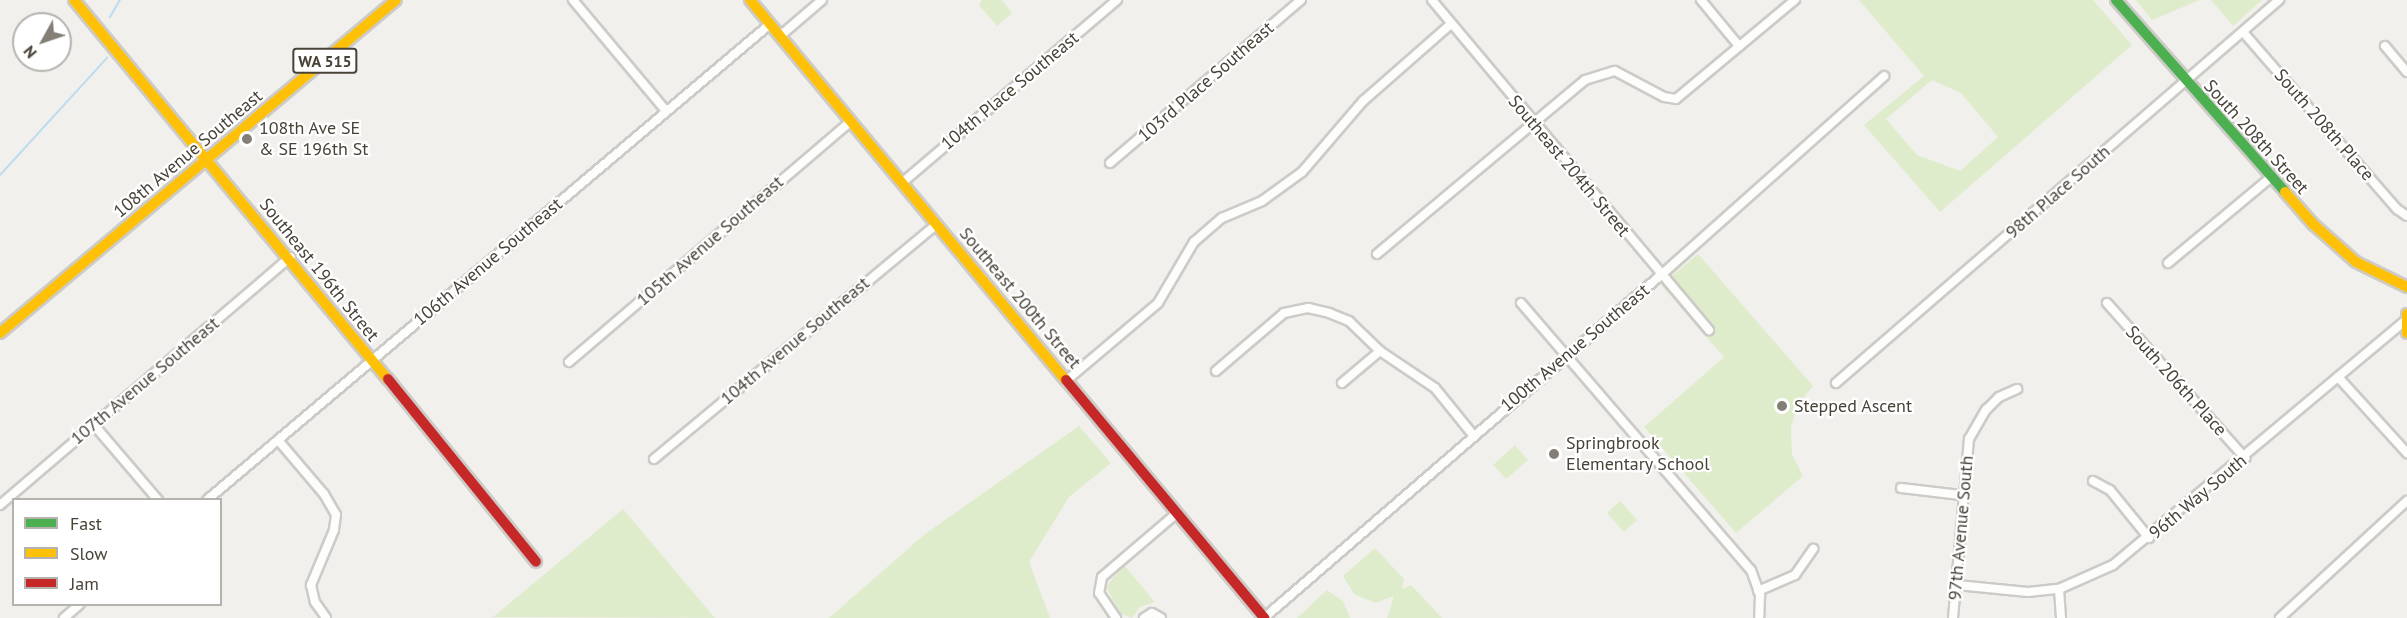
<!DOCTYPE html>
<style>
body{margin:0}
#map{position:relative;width:2407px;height:618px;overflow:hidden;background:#f1f0ec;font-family:"PT Sans",sans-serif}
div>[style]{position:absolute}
.green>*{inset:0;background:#dfeccc}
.stream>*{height:2px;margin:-1px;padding:0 1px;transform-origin:1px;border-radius:1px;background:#bcdbef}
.roads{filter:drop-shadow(2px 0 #cdcbc7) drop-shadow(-2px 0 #cdcbc7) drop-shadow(0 2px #cdcbc7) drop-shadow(0 -2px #cdcbc7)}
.street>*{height:8px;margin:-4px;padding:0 4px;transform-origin:4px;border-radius:4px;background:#fdfdfc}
.fast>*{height:10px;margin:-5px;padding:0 5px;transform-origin:5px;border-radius:5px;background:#4caf50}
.slow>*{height:10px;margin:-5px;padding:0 5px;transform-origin:5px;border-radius:5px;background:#ffc107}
.jam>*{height:10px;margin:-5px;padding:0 5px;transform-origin:5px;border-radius:5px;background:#c62828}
.dots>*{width:16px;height:16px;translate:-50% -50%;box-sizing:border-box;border:3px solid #fff;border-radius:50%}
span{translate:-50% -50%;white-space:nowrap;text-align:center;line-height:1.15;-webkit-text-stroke:4.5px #fff;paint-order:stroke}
.shield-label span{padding:2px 4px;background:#fff;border:2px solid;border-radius:4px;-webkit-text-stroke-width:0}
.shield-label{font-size:16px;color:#484237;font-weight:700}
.street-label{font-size:18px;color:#484237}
.poi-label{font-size:18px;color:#484237}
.left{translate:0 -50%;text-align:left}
.legend{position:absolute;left:12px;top:498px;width:210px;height:108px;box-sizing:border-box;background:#fff;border:2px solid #b6b3af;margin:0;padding:8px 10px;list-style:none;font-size:18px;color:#484237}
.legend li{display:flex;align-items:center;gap:12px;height:30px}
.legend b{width:30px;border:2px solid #b6b3af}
.north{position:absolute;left:12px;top:12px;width:60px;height:60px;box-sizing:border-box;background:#fff;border:2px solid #b6b3af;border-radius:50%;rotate:230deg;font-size:16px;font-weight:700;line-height:24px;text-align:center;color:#484237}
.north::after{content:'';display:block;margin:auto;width:21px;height:27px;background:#837f76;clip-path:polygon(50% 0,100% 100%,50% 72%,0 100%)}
</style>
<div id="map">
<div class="green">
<div style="clip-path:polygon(982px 0,1002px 0,1012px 13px,997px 26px,979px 5px)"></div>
<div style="clip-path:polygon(evenodd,1859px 0,2093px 0,2132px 45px,1940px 212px,1864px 125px,1924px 76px,1859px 0,1932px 80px,1961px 93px,1998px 137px,1960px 171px,1917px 155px,1886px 119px,1932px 80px)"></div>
<div style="clip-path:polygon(2136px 0,2200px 0,2152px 20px)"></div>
<div style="clip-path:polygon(2211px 0,2262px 0,2233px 26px)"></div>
<div style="clip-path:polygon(1698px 254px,1813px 386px,1798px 404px,1791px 427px,1792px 454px,1803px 476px,1736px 533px,1644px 427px,1724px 357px,1661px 285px)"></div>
<div style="clip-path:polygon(1079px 426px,1111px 463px,1069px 497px,1029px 562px,1050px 618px,829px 618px,925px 534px)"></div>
<div style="clip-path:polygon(1515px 445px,1528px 460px,1506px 479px,1493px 465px)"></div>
<div style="clip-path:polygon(1620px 501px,1637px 520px,1624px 532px,1607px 513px)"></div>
<div style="clip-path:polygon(623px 509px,715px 618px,493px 617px)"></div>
<div style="clip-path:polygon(1375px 548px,1404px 579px,1402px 589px,1411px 585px,1442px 618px,1387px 618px,1394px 596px,1375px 603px,1354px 594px,1343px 576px)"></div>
<div style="clip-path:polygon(1124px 565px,1155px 602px,1140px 607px,1132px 618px,1120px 613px,1106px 587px)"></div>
<div style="clip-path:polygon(1327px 590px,1343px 601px,1350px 618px,1297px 618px)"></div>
</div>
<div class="stream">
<div style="left:110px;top:17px;width:20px;rotate:-60deg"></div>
<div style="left:0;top:175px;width:159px;rotate:-47.6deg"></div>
</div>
<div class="roads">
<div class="street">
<div style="left:573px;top:0;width:145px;rotate:50deg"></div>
<div style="left:1432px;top:0;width:431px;rotate:50deg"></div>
<div style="left:1701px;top:0;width:60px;rotate:50.4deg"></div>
<div style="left:2243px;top:32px;width:235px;rotate:49deg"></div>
<div style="left:2397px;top:209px;width:12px;rotate:35deg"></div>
<div style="left:780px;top:36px;width:55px;rotate:-40.6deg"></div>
<div style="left:2385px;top:46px;width:34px;rotate:50deg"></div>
<div style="left:1110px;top:163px;width:251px;rotate:-40.5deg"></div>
<div style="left:903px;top:182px;width:281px;rotate:-40.4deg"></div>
<div style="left:1377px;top:254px;width:271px;rotate:-39.9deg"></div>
<div style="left:1585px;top:80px;width:31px;rotate:-17deg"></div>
<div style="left:1615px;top:71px;width:55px;rotate:28deg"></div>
<div style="left:1664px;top:97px;width:12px;rotate:9deg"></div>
<div style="left:1676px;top:99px;width:155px;rotate:-39.8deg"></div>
<div style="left:2168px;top:263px;width:133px;rotate:-39.8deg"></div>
<div style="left:1521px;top:303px;width:352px;rotate:49.3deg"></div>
<div style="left:1751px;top:570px;width:27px;rotate:70deg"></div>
<div style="left:1760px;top:595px;width:23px;rotate:92deg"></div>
<div style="left:2107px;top:303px;width:208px;rotate:48.3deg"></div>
<div style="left:569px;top:362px;width:371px;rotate:-40.5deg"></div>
<div style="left:1216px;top:371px;width:89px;rotate:-40.5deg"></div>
<div style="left:1284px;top:313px;width:25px;rotate:-12deg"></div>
<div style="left:1308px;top:308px;width:22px;rotate:13deg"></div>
<div style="left:1329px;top:313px;width:22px;rotate:22deg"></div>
<div style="left:1349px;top:321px;width:43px;rotate:44.1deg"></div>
<div style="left:1380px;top:351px;width:66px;rotate:33.9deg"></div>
<div style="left:1435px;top:388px;width:60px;rotate:51deg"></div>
<div style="left:2338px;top:377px;width:103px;rotate:47.8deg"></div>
<div style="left:1067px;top:380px;width:119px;rotate:-40.2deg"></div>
<div style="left:1158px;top:303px;width:71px;rotate:-59.5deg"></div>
<div style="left:1194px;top:242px;width:37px;rotate:-41deg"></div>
<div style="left:1222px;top:218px;width:43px;rotate:-23deg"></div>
<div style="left:1262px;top:201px;width:49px;rotate:-35.9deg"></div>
<div style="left:1302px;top:172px;width:94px;rotate:-49.3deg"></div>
<div style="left:1363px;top:101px;width:117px;rotate:-41.2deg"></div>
<div style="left:1342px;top:383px;width:50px;rotate:-40.1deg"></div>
<div style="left:1836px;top:383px;width:586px;rotate:-40.85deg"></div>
<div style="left:94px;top:425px;width:99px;rotate:49.5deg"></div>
<div style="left:278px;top:440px;width:71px;rotate:49.6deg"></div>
<div style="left:324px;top:494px;width:24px;rotate:60deg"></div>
<div style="left:336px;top:515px;width:15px;rotate:98deg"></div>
<div style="left:334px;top:530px;width:60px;rotate:112.7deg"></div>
<div style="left:311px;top:585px;width:17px;rotate:77deg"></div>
<div style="left:315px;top:602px;width:19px;rotate:55deg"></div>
<div style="left:654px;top:459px;width:368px;rotate:-39.7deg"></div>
<div style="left:2093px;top:481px;width:19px;rotate:28deg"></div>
<div style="left:2110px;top:490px;width:62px;rotate:50.9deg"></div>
<div style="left:1901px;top:488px;width:60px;rotate:6.7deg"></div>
<div style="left:207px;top:500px;width:737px;rotate:-40.21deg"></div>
<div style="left:0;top:505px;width:382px;rotate:-40.5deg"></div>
<div style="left:1957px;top:585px;width:71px;rotate:5.6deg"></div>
<div style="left:2028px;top:592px;width:31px;rotate:-6deg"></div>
<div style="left:2059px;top:589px;width:59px;rotate:-24deg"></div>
<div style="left:2113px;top:565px;width:381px;rotate:-39.9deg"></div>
<div style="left:2059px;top:589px;width:29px;rotate:86deg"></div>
<div style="left:1758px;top:591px;width:40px;rotate:-23.4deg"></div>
<div style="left:1795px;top:575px;width:32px;rotate:-55deg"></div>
<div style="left:64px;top:618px;width:21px;rotate:-41deg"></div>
<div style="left:1116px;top:618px;width:30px;rotate:-124deg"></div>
<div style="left:1099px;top:593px;width:16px;rotate:-79deg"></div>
<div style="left:1102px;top:577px;width:99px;rotate:-40.5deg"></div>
<div style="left:1144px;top:618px;width:9px;rotate:-32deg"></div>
<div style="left:1152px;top:613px;width:10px;rotate:29deg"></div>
<div style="left:1264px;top:618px;width:525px;rotate:-40.83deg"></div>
<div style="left:1661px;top:275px;width:299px;rotate:-41.7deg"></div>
<div style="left:1953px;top:618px;width:180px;rotate:-84.9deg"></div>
<div style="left:1969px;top:439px;width:34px;rotate:-60deg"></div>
<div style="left:1986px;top:410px;width:18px;rotate:-45deg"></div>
<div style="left:1999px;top:397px;width:20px;rotate:-24deg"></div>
<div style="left:2280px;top:618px;width:173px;rotate:-42.7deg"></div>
</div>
<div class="fast">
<div style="left:2116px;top:0;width:256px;rotate:48.6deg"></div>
</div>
<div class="slow">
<div style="left:74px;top:0;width:492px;rotate:50.4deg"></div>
<div style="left:750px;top:0;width:494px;rotate:50.3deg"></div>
<div style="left:2285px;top:192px;width:43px;rotate:48.8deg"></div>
<div style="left:2313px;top:224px;width:57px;rotate:41.5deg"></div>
<div style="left:2356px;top:262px;width:57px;rotate:26.1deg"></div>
<div style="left:2407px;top:314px;width:19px;rotate:90deg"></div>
<div style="left:0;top:333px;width:517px;rotate:-40.06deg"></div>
</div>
<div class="jam">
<div style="left:388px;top:379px;width:235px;rotate:51deg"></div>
<div style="left:1066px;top:380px;width:310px;rotate:50.2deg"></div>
</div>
</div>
<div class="dots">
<div style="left:247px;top:139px;background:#837f76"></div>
<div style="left:1782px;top:406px;background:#837f76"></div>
<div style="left:1554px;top:454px;background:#837f76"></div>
</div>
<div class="shield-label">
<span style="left:325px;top:61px">WA 515</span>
</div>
<div class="street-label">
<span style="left:1206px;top:82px;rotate:-41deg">103rd Place Southeast</span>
<span style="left:1010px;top:91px;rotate:-40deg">104th Place Southeast</span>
<span style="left:2324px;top:125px;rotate:49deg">South 208th Place</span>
<span style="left:2256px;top:137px;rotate:48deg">South 208th Street</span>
<span style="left:188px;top:154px;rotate:-40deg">108th Avenue Southeast</span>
<span style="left:1569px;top:166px;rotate:50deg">Southeast 204th Street</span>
<span style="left:2058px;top:192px;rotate:-41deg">98th Place South</span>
<span style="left:710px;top:241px;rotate:-41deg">105th Avenue Southeast</span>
<span style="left:488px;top:262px;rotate:-40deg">106th Avenue Southeast</span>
<span style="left:319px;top:270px;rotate:51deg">Southeast 196th Street</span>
<span style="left:1020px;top:298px;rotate:50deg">Southeast 200th Street</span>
<span style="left:795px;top:341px;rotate:-40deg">104th Avenue Southeast</span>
<span style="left:1575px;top:348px;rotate:-40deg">100th Avenue Southeast</span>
<span style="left:145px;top:381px;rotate:-40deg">107th Avenue Southeast</span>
<span style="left:2176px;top:381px;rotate:48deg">South 206th Place</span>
<span style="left:2198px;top:497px;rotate:-40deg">96th Way South</span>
<span style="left:1961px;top:528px;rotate:-85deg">97th Avenue South</span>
</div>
<div class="poi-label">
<span class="left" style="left:259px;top:139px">108th Ave SE<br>&amp; SE 196th St</span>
<span class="left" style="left:1794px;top:406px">Stepped Ascent</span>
<span class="left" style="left:1566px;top:454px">Springbrook<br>Elementary School</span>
</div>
<ul class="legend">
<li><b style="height:8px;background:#4caf50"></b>Fast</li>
<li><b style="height:8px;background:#ffc107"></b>Slow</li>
<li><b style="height:8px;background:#c62828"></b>Jam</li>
</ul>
<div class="north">N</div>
</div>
